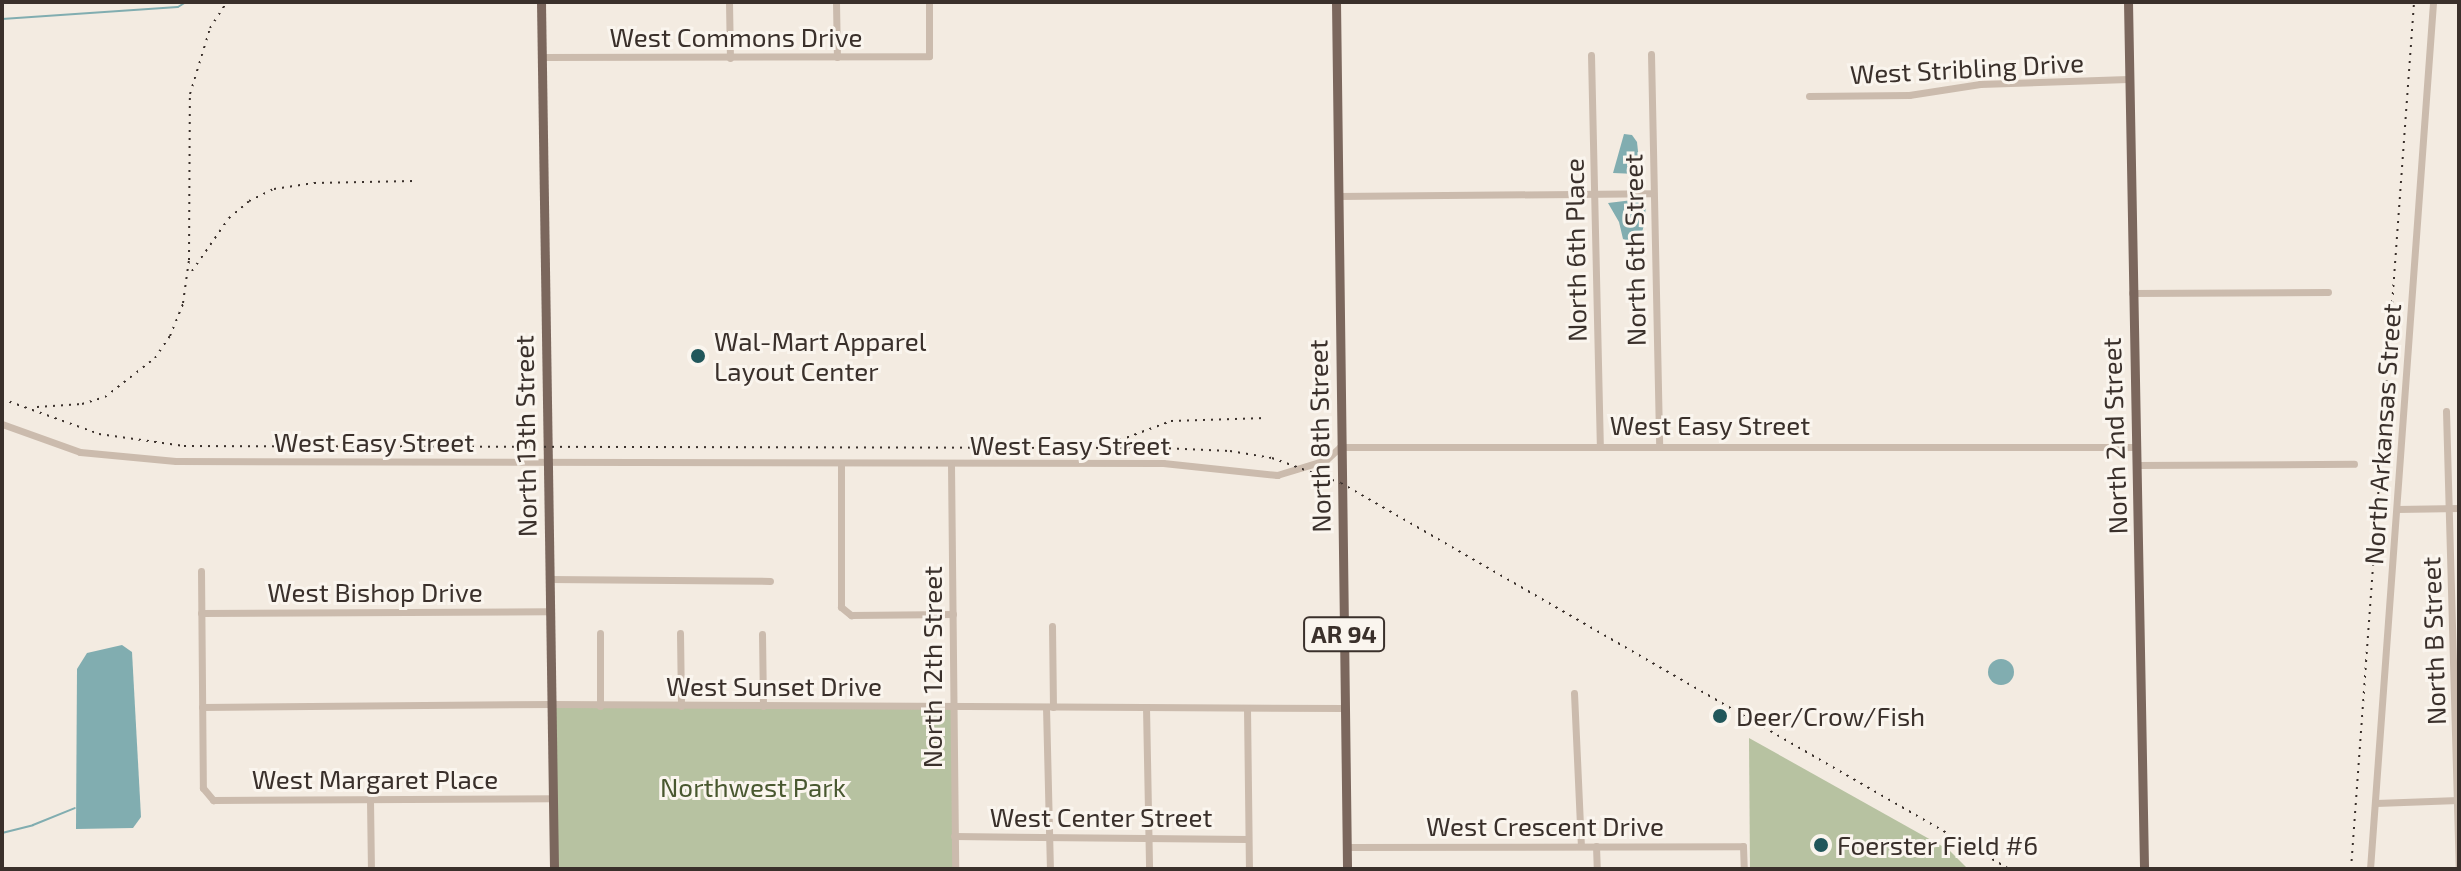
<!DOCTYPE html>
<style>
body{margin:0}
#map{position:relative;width:2461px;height:871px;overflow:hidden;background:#f3ebe1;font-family:"Exo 2",sans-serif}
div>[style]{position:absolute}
.green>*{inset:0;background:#b7c2a1}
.water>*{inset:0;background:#81adb0}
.round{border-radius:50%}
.stream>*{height:2px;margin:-1px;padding:0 1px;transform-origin:1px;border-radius:1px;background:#81adb0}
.minor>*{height:7px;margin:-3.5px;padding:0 3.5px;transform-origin:3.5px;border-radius:3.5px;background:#cbbbad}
.major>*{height:9px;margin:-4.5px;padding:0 4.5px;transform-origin:4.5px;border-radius:4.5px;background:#7b675d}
.rail>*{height:2px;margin-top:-1px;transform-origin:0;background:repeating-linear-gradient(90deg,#3a302b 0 2px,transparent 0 8px)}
.dots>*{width:22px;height:22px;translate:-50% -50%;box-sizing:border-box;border:4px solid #faf5ee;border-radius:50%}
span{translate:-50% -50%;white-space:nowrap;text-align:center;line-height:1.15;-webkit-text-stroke:6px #faf5ee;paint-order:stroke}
.shield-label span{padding:2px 6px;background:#faf5ee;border:2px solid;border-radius:6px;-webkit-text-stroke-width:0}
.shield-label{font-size:24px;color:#3a302b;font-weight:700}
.street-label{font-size:26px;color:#3a302b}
.poi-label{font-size:26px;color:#3a302b}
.left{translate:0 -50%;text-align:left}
.park-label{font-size:26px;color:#495830}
.frame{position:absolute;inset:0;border:4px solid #3a302b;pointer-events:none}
</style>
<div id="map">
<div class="green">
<div style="clip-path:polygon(551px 704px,952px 706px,955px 869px,555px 869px)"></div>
<div style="clip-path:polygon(1749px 738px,1949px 850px,1968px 869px,1750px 869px)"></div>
</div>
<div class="water">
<div style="clip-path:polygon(1624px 134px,1632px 135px,1637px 142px,1640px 170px,1637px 174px,1613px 173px)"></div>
<div style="clip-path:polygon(1641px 199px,1646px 205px,1644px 225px,1641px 236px,1631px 242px,1623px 239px,1619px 222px,1608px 203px)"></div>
<div style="clip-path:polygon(122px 645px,132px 652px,141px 817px,133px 828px,76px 829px,77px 669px,87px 653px)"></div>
<div class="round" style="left:1988px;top:659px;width:26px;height:26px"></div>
</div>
<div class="stream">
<div style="left:2px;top:19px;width:176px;rotate:-3.9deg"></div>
<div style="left:178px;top:7px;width:9px;rotate:-32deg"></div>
<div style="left:2px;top:833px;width:32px;rotate:-14deg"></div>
<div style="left:33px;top:825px;width:45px;rotate:-22deg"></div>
</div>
<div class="minor">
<div style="left:729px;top:2px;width:56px;rotate:89deg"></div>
<div style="left:836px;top:2px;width:55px;rotate:89deg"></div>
<div style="left:1651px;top:54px;width:391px;rotate:88.8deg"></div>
<div style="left:1591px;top:55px;width:390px;rotate:88.7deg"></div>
<div style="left:542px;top:57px;width:387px;rotate:-0.1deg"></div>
<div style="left:929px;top:56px;width:54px;rotate:-90deg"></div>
<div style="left:1809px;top:96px;width:100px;rotate:-0.6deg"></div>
<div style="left:1909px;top:95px;width:72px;rotate:-8.8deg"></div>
<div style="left:1980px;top:84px;width:148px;rotate:-1.9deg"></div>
<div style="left:1338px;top:196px;width:314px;rotate:-0.5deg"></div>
<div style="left:2132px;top:293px;width:196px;rotate:-0.3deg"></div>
<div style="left:2446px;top:411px;width:458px;rotate:88.4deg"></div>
<div style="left:2px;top:424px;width:83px;rotate:19.7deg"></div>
<div style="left:80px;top:452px;width:96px;rotate:5.4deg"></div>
<div style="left:176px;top:461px;width:987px;rotate:0.12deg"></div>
<div style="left:1163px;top:463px;width:115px;rotate:6deg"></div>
<div style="left:1277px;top:475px;width:51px;rotate:-17deg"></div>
<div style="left:1326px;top:460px;width:19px;rotate:-43deg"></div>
<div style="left:1340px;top:447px;width:796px"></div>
<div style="left:841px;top:464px;width:143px;rotate:90deg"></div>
<div style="left:841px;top:607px;width:13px;rotate:39deg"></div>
<div style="left:851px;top:615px;width:102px;rotate:-0.6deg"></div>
<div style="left:951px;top:465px;width:404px;rotate:89.4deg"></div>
<div style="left:2137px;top:465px;width:217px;rotate:-0.3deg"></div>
<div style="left:2397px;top:509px;width:62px;rotate:-0.9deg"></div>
<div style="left:201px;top:571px;width:217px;rotate:89.5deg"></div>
<div style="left:203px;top:788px;width:16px;rotate:50deg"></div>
<div style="left:213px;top:800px;width:341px;rotate:-0.3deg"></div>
<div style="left:549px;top:579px;width:221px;rotate:0.5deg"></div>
<div style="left:201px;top:613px;width:348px;rotate:-0.3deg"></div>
<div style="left:1052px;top:626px;width:81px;rotate:89.3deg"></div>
<div style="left:600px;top:633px;width:73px;rotate:90deg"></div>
<div style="left:680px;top:633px;width:73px;rotate:89.2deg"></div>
<div style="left:762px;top:634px;width:72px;rotate:89.2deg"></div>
<div style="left:1574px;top:693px;width:153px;rotate:87.4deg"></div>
<div style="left:202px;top:707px;width:349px;rotate:-0.5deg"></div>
<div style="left:551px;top:704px;width:794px;rotate:0.29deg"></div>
<div style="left:1046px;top:707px;width:162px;rotate:88.6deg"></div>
<div style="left:1146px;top:707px;width:162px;rotate:88.9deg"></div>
<div style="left:1247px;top:708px;width:161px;rotate:89.3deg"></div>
<div style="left:370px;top:800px;width:69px;rotate:89.2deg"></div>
<div style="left:2376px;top:803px;width:82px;rotate:-2.1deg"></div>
<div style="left:954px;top:836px;width:294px;rotate:0.6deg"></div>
<div style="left:1596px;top:846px;width:23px;rotate:88deg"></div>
<div style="left:1347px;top:847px;width:396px;rotate:-0.1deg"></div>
<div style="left:1743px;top:846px;width:23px;rotate:88deg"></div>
<div style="left:2370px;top:869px;width:869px;rotate:-85.84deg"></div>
</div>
<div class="major">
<div style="left:541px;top:2px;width:867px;rotate:89.14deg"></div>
<div style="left:1336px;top:2px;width:867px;rotate:89.27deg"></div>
<div style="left:2128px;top:2px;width:867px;rotate:88.94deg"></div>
</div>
<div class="rail">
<div style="left:192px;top:271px;width:65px;rotate:-55.1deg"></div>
<div style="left:229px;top:218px;width:26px;rotate:-40deg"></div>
<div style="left:249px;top:201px;width:28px;rotate:-26deg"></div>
<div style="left:274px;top:189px;width:40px;rotate:-8.5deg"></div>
<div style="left:314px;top:183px;width:100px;rotate:-1.1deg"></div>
<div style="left:2px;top:399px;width:103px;rotate:19.8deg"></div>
<div style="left:99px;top:434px;width:86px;rotate:8deg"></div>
<div style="left:184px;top:446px;width:977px;rotate:0.12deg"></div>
<div style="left:1161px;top:448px;width:69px;rotate:2.5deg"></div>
<div style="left:1230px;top:451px;width:43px;rotate:9.5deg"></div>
<div style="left:1272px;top:458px;width:73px;rotate:19.9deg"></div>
<div style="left:1341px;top:483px;width:772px;rotate:30.02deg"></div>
<div style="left:37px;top:407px;width:45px;rotate:-3.8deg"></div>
<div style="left:82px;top:404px;width:24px;rotate:-17deg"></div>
<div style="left:105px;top:397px;width:63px;rotate:-38deg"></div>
<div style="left:155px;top:358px;width:27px;rotate:-56deg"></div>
<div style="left:170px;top:336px;width:35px;rotate:-68deg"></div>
<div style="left:183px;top:303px;width:43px;rotate:-82.1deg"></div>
<div style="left:189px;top:260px;width:166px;rotate:-89.7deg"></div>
<div style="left:190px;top:94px;width:69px;rotate:-73.1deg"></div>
<div style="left:210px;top:28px;width:31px;rotate:-57deg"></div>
<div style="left:1112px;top:443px;width:63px;rotate:-20.4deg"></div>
<div style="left:1171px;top:421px;width:95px;rotate:-1.8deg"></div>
<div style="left:2351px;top:869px;width:869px;rotate:-85.84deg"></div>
</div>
<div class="dots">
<div style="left:698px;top:356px;background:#21575b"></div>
<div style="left:1720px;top:716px;background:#21575b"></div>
<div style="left:1821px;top:845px;background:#21575b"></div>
</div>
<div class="shield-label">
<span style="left:1344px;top:634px">AR 94</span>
</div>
<div class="street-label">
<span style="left:736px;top:37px">West Commons Drive</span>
<span style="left:1967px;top:68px;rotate:-3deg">West Stribling Drive</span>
<span style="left:1575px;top:250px;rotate:-91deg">North 6th Place</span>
<span style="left:1634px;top:250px;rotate:-91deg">North 6th Street</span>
<span style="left:1710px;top:425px">West Easy Street</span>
<span style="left:2382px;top:434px;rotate:-86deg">North Arkansas Street</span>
<span style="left:525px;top:436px;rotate:-91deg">North 13th Street</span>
<span style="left:1319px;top:436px;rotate:-91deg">North 8th Street</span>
<span style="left:2114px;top:436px;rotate:-92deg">North 2nd Street</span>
<span style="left:374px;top:442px">West Easy Street</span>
<span style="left:1070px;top:445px">West Easy Street</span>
<span style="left:375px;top:592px">West Bishop Drive</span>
<span style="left:2433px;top:641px;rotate:-92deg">North B Street</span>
<span style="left:932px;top:667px;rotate:-90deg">North 12th Street</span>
<span style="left:774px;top:686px">West Sunset Drive</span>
<span style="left:375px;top:779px">West Margaret Place</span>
<span style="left:1101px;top:817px">West Center Street</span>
<span style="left:1545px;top:826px">West Crescent Drive</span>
</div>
<div class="poi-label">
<span class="left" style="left:714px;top:356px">Wal-Mart Apparel<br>Layout Center</span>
<span class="left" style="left:1736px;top:716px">Deer/Crow/Fish</span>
<span class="left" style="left:1837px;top:845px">Foerster Field #6</span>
</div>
<div class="park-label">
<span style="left:753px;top:787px">Northwest Park</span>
</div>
<div class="frame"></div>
</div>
